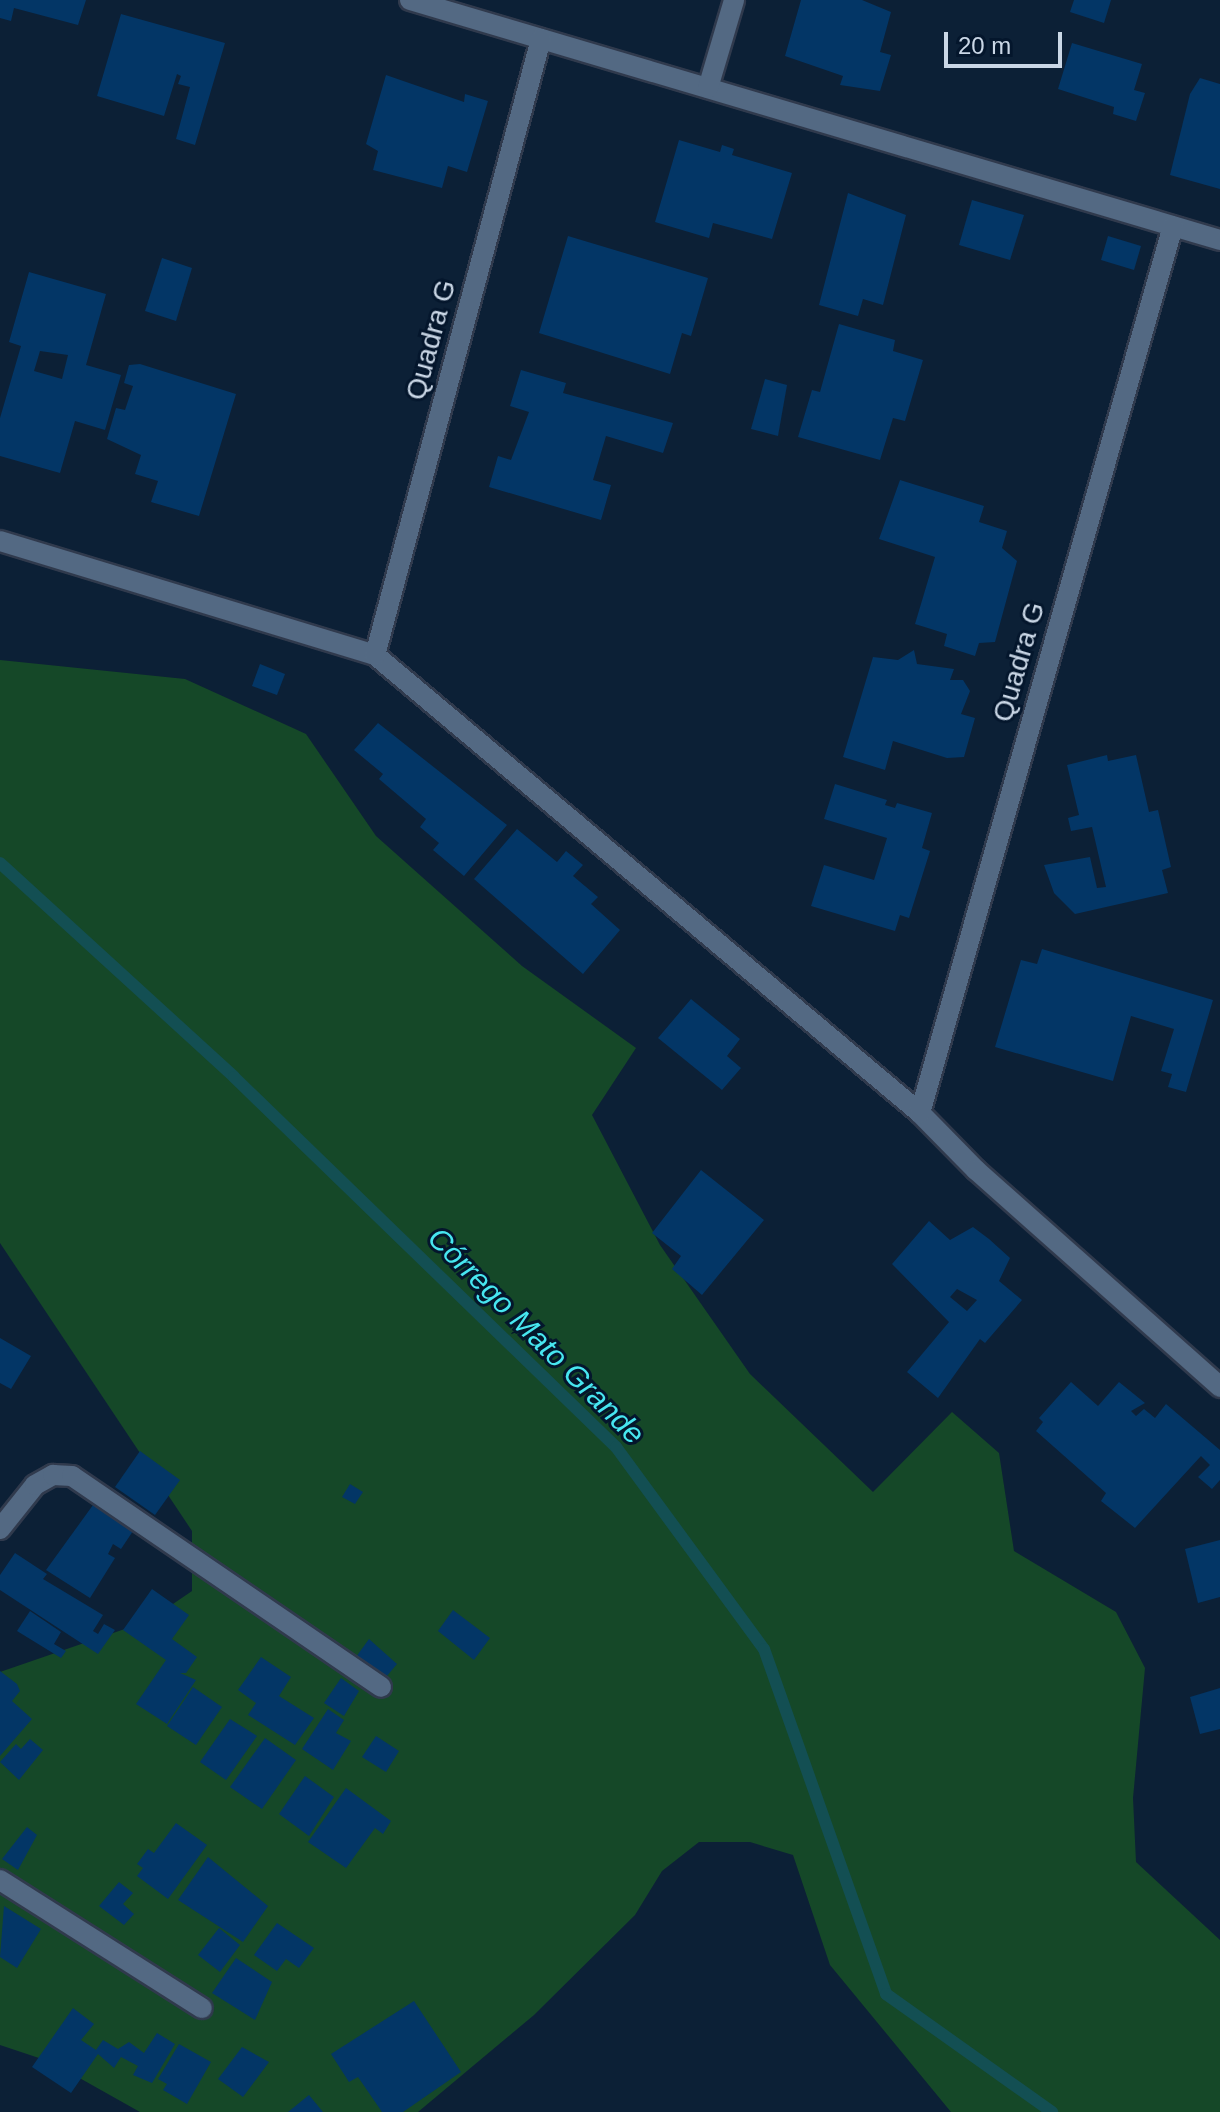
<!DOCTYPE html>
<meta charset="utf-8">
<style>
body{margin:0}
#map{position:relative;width:1220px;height:2112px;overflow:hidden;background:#0c2036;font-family:Helvetica,sans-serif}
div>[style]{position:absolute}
.green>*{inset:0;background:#154828}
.stream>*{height:12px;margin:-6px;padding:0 6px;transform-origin:6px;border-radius:6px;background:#134f53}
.building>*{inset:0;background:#033666}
.roads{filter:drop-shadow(2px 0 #303a4d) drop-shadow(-2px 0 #303a4d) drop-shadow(0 2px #303a4d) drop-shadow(0 -2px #303a4d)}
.street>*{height:20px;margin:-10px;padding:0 10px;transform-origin:10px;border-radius:10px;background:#536983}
span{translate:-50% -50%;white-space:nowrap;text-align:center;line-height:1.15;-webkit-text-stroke:6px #04162c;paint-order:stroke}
.street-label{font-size:28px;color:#cad7e6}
.water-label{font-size:30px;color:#47e6f0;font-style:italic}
.scale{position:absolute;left:944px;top:32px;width:118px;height:36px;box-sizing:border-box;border:4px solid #cad7e6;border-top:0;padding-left:10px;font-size:24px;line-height:28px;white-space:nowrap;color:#cad7e6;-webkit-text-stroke:6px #04162c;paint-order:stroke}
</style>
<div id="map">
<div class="green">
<div style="clip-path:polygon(0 660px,185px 679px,306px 734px,376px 836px,522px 966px,636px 1048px,592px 1115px,660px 1245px,750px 1374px,873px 1492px,952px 1412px,999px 1453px,1014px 1551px,1116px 1612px,1145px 1668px,1133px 1798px,1136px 1862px,1220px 1940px,1220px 2112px,951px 2112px,830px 1965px,793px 1855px,750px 1842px,699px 1842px,662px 1871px,635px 1915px,534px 2015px,418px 2112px,140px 2112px,51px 2062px,0 2045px,0 1672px,148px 1621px,192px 1591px,192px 1531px,0 1243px)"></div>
</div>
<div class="stream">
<div style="left:0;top:863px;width:317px;rotate:42.4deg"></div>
<div style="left:234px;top:1077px;width:532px;rotate:44.09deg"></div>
<div style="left:616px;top:1447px;width:250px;rotate:53.8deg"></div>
<div style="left:764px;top:1649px;width:366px;rotate:70.5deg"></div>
<div style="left:886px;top:1994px;width:204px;rotate:35.4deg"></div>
</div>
<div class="building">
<div style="clip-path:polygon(0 0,86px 0,78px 25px,14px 8px,11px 21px,0 18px)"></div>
<div style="clip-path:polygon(801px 0,862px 0,891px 12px,880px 52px,891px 55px,880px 91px,840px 85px,843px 76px,785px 56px)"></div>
<div style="clip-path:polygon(1074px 0,1111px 0,1104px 23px,1070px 12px)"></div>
<div style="clip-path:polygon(121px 14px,225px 43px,195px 145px,176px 139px,190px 87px,178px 84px,181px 76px,177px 74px,164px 116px,97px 96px)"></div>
<div style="clip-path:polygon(1072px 43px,1142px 64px,1134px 90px,1145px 93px,1136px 121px,1113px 114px,1114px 107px,1058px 89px)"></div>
<div style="clip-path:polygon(386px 75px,464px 102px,465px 94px,488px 101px,467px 172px,448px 166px,442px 188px,373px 170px,378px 151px,366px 144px)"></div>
<div style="clip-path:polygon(1200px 78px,1220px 84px,1220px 189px,1170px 175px,1190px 94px)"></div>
<div style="clip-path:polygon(679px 140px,720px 152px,722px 145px,734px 149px,732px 155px,792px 173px,772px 239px,713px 223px,709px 238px,655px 222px)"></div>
<div style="clip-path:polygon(848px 193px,906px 215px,883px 305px,863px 299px,858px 316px,819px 305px)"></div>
<div style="clip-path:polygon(972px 200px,1024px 215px,1010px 260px,959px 245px)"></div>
<div style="clip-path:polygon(568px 236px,708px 278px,691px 336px,682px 333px,670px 374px,539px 333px)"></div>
<div style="clip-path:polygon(1108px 236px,1141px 246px,1134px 270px,1101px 260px)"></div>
<div style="clip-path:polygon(162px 258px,192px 268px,176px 321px,145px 311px)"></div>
<div style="clip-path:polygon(evenodd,29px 272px,106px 294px,86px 365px,121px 375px,105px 430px,75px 421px,60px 473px,0 456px,0 418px,21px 346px,9px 342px,29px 272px,40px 351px,68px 355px,62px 379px,34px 371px,40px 351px)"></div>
<div style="clip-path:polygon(839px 324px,895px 340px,893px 351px,923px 360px,905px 421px,893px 418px,880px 460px,798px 437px,812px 390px,820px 392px)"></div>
<div style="clip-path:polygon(140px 364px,236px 394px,199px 516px,151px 502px,158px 481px,135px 474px,141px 455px,107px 439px,116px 408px,125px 410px,133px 386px,124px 383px,129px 365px)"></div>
<div style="clip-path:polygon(521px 370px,566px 383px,563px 393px,673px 423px,663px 453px,606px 436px,593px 480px,611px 485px,601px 520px,489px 487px,498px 456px,511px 460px,529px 412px,510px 406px)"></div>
<div style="clip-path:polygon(765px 379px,787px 385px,778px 436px,751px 429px)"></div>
<div style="clip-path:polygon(900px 480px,984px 506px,979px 522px,1007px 531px,1002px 548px,1017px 561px,995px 642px,979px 643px,975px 656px,944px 646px,947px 634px,915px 624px,935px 557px,879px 539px)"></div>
<div style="clip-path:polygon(914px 650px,917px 664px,954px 669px,950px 680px,963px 680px,970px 691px,961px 714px,975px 718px,964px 757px,947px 758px,893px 741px,885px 770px,843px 757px,873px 657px,898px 660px)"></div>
<div style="clip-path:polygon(260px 664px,285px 674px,277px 695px,252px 686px)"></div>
<div style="clip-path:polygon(378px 723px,507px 825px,464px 876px,433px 850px,439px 843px,420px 827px,426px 819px,379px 779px,383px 774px,354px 750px)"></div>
<div style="clip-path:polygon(1107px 755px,1108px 761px,1136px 755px,1149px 812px,1158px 810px,1171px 867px,1162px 870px,1168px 893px,1075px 914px,1054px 893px,1044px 865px,1090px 857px,1097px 888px,1106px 887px,1092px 827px,1071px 831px,1068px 818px,1079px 815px,1067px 765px)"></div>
<div style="clip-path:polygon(835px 784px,887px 800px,885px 805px,895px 808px,897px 803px,932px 813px,922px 848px,930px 851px,909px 918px,900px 915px,895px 931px,811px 906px,824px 865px,874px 880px,887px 838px,824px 819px)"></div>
<div style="clip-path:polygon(517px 829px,557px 862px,566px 851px,583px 865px,573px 876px,598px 897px,591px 904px,620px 930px,583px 974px,474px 879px)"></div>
<div style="clip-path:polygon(1042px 949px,1213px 1000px,1186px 1092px,1168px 1087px,1172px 1074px,1161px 1071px,1174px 1029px,1131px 1016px,1113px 1081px,995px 1047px,1021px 960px,1037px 964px)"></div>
<div style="clip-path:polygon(691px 999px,740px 1039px,727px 1056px,741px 1068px,722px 1090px,658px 1038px)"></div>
<div style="clip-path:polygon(701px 1170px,764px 1220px,702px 1295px,672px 1269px,681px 1256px,652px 1233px)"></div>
<div style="clip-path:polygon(evenodd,929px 1221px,950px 1240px,973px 1227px,989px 1239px,1010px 1258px,999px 1281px,1022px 1300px,985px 1343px,980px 1339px,938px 1398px,907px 1372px,949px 1322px,892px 1264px,929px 1221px,957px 1289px,977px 1300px,967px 1311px,950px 1297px,957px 1289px)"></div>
<div style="clip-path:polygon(0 1338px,31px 1356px,11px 1389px,0 1383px)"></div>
<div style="clip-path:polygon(1071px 1382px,1098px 1406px,1119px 1382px,1145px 1403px,1131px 1411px,1136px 1416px,1144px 1409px,1155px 1418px,1166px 1404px,1220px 1450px,1220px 1480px,1212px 1489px,1198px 1477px,1210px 1465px,1201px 1456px,1135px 1528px,1101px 1501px,1106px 1493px,1036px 1431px,1043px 1422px,1039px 1418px)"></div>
<div style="clip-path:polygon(140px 1451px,180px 1480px,155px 1515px,115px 1487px)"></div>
<div style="clip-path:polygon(350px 1484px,363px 1492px,355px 1504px,342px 1497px)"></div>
<div style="clip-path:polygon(93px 1505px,133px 1531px,121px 1549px,113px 1544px,108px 1554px,115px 1558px,90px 1598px,46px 1570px)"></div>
<div style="clip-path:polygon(1220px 1540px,1220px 1597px,1198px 1603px,1185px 1549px)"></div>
<div style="clip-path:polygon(15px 1553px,47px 1574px,43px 1579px,103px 1615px,93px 1631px,98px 1634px,104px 1624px,115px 1630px,98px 1654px,0 1590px,0 1575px)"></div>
<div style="clip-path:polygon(152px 1589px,189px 1615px,172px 1639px,197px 1657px,186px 1673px,180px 1673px,196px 1680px,167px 1724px,136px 1704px,166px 1660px,123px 1630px)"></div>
<div style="clip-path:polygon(453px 1610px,490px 1638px,474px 1660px,438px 1631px)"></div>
<div style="clip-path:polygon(30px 1611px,61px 1632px,54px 1644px,66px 1651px,61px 1658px,17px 1631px)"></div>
<div style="clip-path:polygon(369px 1639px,397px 1664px,386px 1677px,356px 1657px)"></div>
<div style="clip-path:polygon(261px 1657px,291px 1677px,279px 1696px,314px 1718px,295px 1745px,248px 1715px,256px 1703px,238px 1690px)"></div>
<div style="clip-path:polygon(0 1671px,17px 1684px,20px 1691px,12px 1701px,32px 1719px,0 1756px)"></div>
<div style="clip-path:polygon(341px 1678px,359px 1691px,344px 1716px,324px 1703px)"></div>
<div style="clip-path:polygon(193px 1687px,222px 1707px,196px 1745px,167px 1726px)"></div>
<div style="clip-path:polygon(1220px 1688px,1220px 1729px,1200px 1734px,1190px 1697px)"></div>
<div style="clip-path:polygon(328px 1709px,344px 1720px,336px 1733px,351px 1741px,333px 1770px,302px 1749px)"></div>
<div style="clip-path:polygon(230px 1719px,257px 1736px,226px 1780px,200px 1762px)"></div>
<div style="clip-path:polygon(376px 1736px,399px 1751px,386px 1772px,362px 1757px)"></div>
<div style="clip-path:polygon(265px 1738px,296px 1760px,262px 1809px,230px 1787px)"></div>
<div style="clip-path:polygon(30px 1739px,43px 1750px,19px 1780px,0 1762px,16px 1744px,21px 1749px)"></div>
<div style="clip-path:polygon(305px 1776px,334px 1797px,309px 1836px,279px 1814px)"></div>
<div style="clip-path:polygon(346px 1788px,391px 1821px,383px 1834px,375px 1828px,346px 1868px,308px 1842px)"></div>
<div style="clip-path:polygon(176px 1823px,207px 1845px,168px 1899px,137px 1876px,143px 1868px,137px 1864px,148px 1849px,154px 1853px)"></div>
<div style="clip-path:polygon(27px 1827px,37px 1835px,18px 1870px,2px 1859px)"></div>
<div style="clip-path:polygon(208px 1857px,268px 1906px,243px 1942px,178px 1900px)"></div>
<div style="clip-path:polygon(119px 1882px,133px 1893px,123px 1904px,134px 1914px,124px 1925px,99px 1906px)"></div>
<div style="clip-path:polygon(4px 1906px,41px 1929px,17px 1968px,0 1957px)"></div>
<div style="clip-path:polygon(277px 1923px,314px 1948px,299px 1968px,286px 1959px,277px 1971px,254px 1955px)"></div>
<div style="clip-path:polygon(219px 1928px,240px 1945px,220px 1972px,198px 1955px)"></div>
<div style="clip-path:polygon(236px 1958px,272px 1982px,255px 2020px,212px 1993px)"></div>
<div style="clip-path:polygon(414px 2001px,461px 2072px,403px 2112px,382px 2112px,358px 2077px,349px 2082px,331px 2054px)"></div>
<div style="clip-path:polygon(73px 2008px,94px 2024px,81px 2040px,96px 2050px,103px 2040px,118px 2049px,129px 2042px,144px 2053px,157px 2033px,175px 2044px,152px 2083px,133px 2075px,138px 2066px,121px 2057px,114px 2068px,98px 2054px,71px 2093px,32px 2067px)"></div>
<div style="clip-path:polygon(179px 2044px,211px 2062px,187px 2104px,163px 2090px,167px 2084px,158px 2079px)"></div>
<div style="clip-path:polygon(242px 2047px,269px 2062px,243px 2097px,218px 2079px)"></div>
<div style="clip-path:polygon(309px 2095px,323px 2112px,288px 2112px)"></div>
</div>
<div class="roads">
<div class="street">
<div style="left:410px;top:0;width:845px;rotate:16.5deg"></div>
<div style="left:708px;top:88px;width:92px;rotate:-73.5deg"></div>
<div style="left:0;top:541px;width:392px;rotate:16.9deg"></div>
<div style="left:375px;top:655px;width:712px;rotate:40.04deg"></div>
<div style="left:920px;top:1113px;width:80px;rotate:45.5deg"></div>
<div style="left:976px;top:1170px;width:327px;rotate:41.6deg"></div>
<div style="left:375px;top:655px;width:638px;rotate:-74.92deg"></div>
<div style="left:920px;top:1113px;width:922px;rotate:-74.08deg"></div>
<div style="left:0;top:1529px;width:56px;rotate:-51.5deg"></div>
<div style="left:35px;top:1485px;width:21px;rotate:-29deg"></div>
<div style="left:53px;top:1475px;width:19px;rotate:3deg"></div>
<div style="left:72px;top:1476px;width:374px;rotate:34.3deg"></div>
<div style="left:0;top:1880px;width:239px;rotate:32.4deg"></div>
</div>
</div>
<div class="street-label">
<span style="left:431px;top:340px;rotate:-75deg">Quadra G</span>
<span style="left:1019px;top:662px;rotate:-74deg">Quadra G</span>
</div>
<div class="water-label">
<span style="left:536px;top:1336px;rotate:45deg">Córrego Mato Grande</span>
</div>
<div class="scale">20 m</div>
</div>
